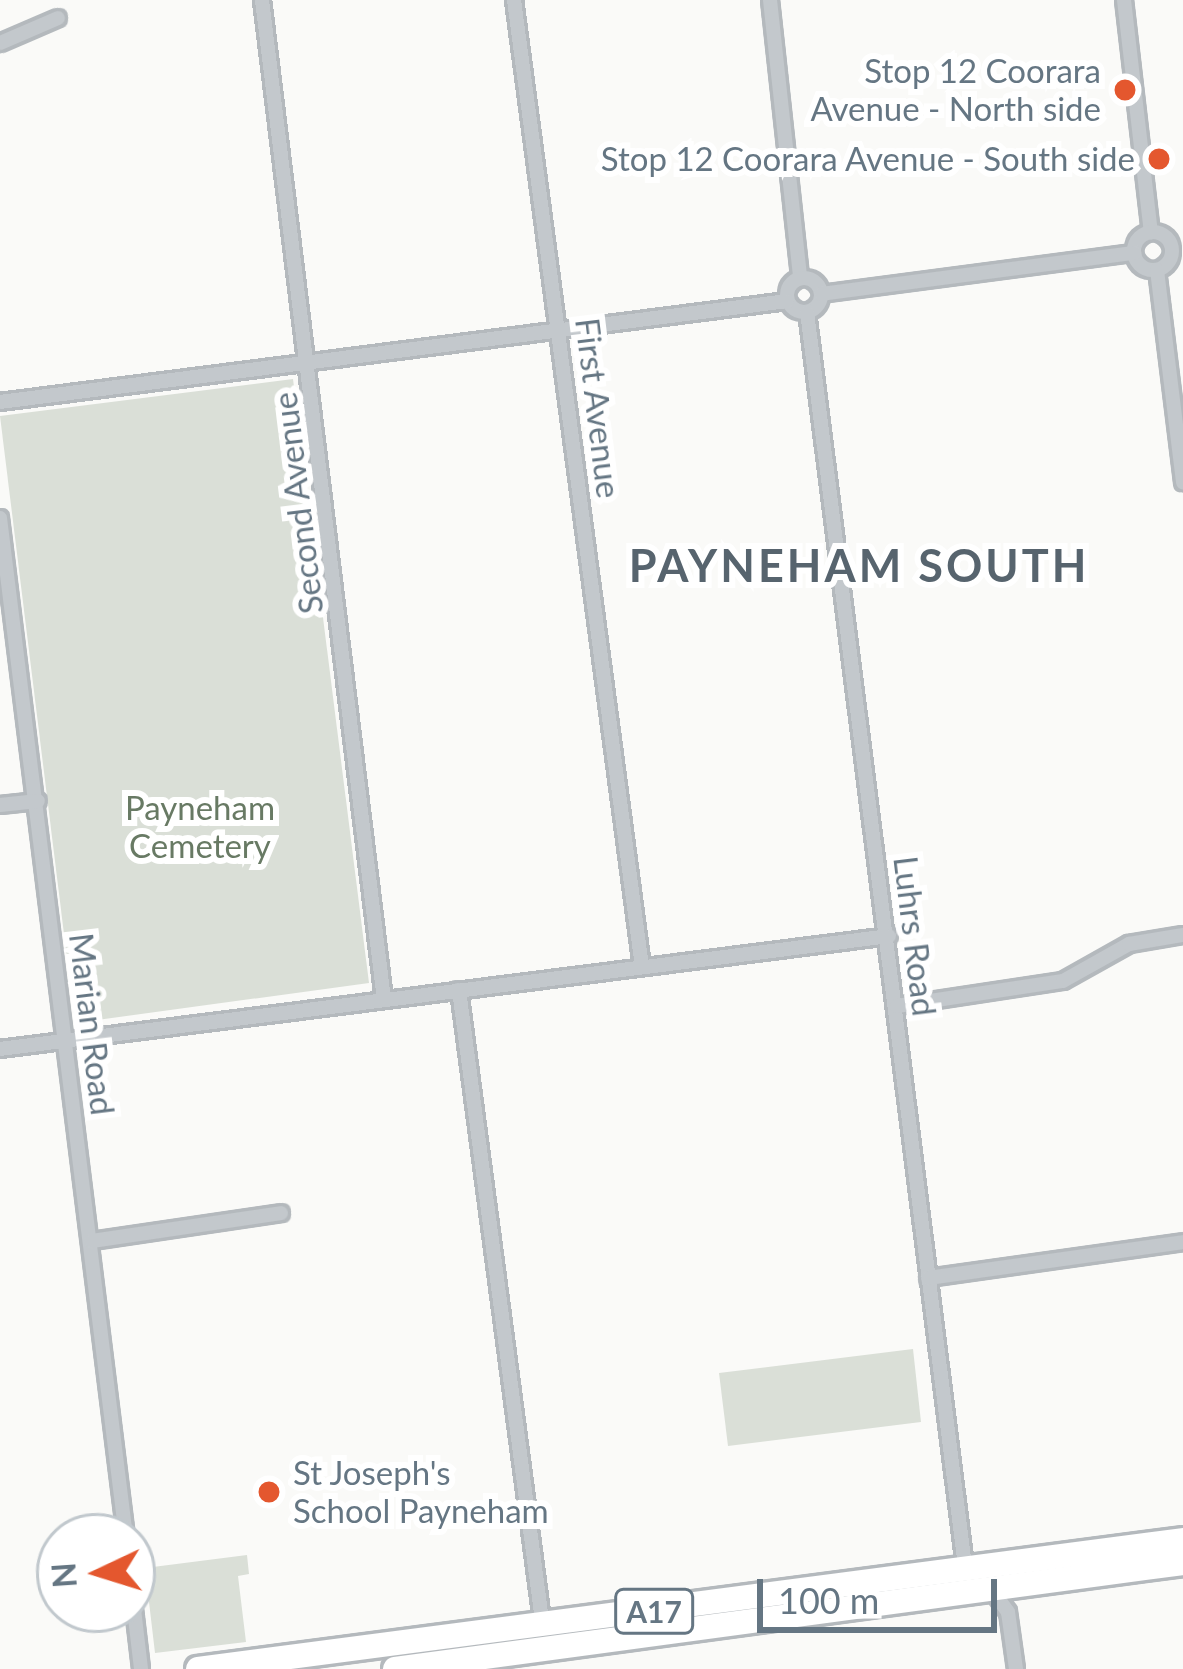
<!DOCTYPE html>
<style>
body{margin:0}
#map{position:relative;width:1183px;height:1669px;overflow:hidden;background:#fafaf8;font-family:Lato,sans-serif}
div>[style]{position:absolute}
.green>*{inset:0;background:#dadfd7}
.roads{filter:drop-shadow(3px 0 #b4b9bd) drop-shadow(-3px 0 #b4b9bd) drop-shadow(0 3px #b4b9bd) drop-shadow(0 -3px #b4b9bd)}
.street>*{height:14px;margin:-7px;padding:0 7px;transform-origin:7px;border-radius:7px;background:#c3c8cc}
.street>.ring{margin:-7px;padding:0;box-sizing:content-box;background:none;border:14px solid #c3c8cc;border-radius:50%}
.highway>*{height:24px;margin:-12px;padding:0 12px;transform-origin:12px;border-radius:12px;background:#fff}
.dots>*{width:33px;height:33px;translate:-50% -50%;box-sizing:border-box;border:6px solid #fff;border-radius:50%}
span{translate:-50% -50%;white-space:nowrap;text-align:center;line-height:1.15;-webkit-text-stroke:12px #fff;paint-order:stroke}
.shield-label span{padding:3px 9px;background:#fff;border:3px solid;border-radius:9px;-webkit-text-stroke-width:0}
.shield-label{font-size:30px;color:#657683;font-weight:700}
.poi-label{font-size:33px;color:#657683}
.right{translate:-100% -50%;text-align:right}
.left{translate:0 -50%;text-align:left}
.street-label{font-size:33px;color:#657683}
.park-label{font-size:33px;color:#687a64}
.district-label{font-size:45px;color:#57646e;font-weight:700;letter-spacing:3px}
.north{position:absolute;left:36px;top:1513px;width:120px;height:120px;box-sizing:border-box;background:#fff;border:3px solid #c1c8cd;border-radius:50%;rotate:266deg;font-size:33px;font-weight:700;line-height:48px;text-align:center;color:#657683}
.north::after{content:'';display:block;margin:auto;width:42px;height:54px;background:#e4572e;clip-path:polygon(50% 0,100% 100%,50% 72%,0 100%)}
.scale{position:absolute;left:757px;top:1579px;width:240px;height:54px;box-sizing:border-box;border:6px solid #657683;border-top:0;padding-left:15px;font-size:36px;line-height:42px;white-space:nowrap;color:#657683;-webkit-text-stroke:9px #fff;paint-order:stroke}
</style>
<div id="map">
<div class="green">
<div style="clip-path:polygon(293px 379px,369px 983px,75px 1023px,0 416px)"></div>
<div style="clip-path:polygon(913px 1349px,921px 1422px,728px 1446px,719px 1373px)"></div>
<div style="clip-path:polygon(247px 1555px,249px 1574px,238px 1576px,246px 1642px,155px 1653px,145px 1568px)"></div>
</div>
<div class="roads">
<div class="street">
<div style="left:262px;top:0;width:1007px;rotate:83.04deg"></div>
<div style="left:514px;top:0;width:975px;rotate:82.46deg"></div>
<div style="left:770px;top:0;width:280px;rotate:83.8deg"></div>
<div style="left:1124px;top:0;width:234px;rotate:83.4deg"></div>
<div style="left:0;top:43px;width:63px;rotate:-23.3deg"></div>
<div class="ring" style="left:1134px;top:232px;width:24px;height:24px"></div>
<div style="left:1157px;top:270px;width:214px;rotate:83deg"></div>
<div class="ring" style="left:787px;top:278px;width:20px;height:20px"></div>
<div style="left:821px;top:294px;width:316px;rotate:-7.5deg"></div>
<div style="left:807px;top:312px;width:1265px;rotate:82.82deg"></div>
<div style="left:0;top:402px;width:793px;rotate:-7.31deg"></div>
<div style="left:0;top:518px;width:1027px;rotate:82.95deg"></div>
<div style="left:0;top:805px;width:38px;rotate:-6deg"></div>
<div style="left:459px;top:990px;width:644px;rotate:82.5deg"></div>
<div style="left:897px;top:1006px;width:168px;rotate:-8.6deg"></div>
<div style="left:1063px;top:981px;width:76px;rotate:-29.3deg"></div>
<div style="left:1129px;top:944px;width:55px;rotate:-9.5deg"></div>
<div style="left:0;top:1049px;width:896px;rotate:-7.24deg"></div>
<div style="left:92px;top:1241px;width:191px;rotate:-8.4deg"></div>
<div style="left:928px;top:1278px;width:258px;rotate:-8deg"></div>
<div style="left:992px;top:1590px;width:27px;rotate:54deg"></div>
<div style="left:1008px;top:1612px;width:58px;rotate:82deg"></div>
<div style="left:132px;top:1592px;width:78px;rotate:83.3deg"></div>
</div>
<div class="highway">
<div style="left:198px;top:1669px;width:993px;rotate:-7.46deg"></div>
<div style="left:395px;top:1669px;width:795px;rotate:-7.66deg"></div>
</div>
</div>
<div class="dots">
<div style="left:1125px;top:90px;background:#e4572e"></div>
<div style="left:1159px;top:159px;background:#e4572e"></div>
<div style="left:269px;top:1492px;background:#e4572e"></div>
</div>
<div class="shield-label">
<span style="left:654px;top:1611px">A17</span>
</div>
<div class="poi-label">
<span class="right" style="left:1101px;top:90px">Stop 12 Coorara<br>Avenue - North side</span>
<span class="right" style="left:1135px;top:159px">Stop 12 Coorara Avenue - South side</span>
<span class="left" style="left:293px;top:1492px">St Joseph's<br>School Payneham</span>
</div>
<div class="street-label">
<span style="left:598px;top:408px;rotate:83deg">First Avenue</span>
<span style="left:298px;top:503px;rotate:-97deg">Second Avenue</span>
<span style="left:915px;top:936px;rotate:83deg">Luhrs Road</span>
<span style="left:92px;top:1024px;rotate:83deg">Marian Road</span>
</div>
<div class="park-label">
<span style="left:200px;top:827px">Payneham<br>Cemetery</span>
</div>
<div class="district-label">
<span style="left:859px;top:566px">PAYNEHAM SOUTH</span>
</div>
<div class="north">N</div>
<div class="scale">100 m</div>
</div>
